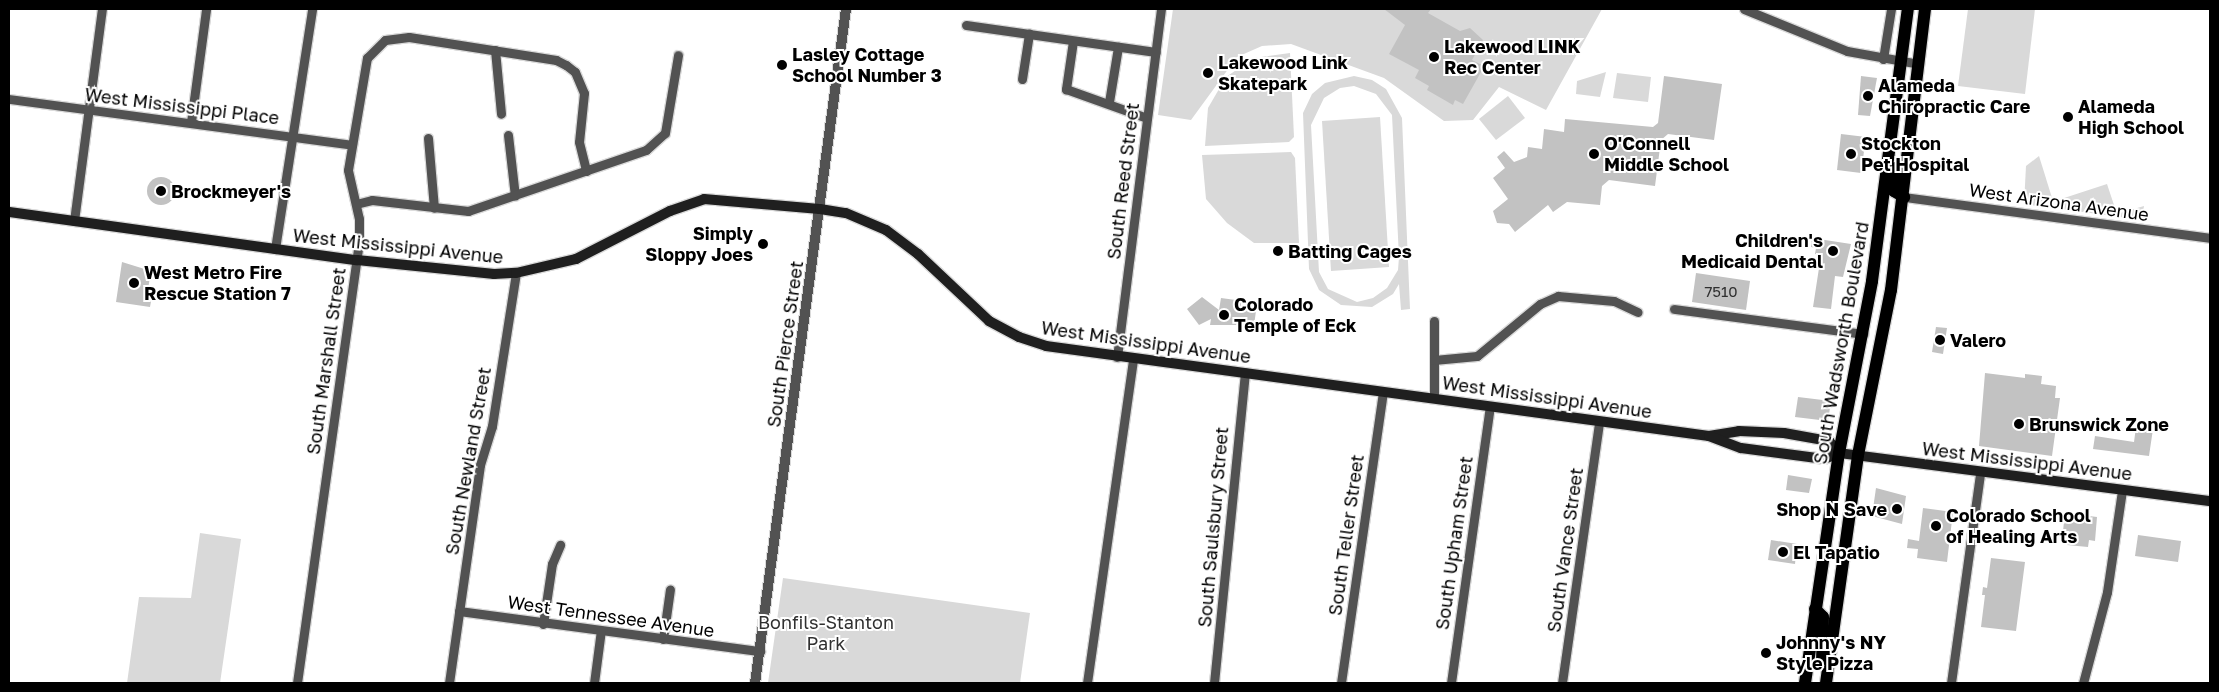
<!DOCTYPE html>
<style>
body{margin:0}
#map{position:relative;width:2219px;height:692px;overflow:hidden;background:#fff;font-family:"Golos Text",sans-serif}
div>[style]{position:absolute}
.green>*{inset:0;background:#d9d9d9}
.building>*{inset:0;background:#c2c2c2}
.round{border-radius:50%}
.roads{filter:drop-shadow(1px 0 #dbdbdb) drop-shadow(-1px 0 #dbdbdb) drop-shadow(0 1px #dbdbdb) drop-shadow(0 -1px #dbdbdb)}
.minor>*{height:9px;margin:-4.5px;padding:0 4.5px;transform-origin:4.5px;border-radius:4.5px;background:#525252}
.tertiary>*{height:10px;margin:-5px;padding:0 5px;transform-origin:5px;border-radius:5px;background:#525252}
.secondary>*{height:10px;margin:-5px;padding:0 5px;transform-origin:5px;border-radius:5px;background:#1f1f1f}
.primary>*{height:12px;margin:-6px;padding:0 6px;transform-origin:6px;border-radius:6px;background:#000}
.dots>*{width:14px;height:14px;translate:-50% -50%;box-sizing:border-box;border:2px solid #fff;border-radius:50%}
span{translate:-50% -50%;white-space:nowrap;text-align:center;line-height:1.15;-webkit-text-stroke:4px #fff;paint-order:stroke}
.number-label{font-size:15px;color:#303030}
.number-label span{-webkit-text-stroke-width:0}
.poi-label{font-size:18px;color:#000;font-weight:700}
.left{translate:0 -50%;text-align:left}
.right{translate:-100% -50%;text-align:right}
.street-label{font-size:18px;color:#000}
.park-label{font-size:18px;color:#303030}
.frame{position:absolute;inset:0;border:10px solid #000;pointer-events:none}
</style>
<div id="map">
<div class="green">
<div style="clip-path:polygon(1173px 9px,1602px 9px,1546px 110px,1499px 87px,1473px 120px,1444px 121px,1384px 78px,1291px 44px,1262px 46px,1237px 57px,1191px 120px,1158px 115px)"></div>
<div style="clip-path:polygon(1968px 9px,2035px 9px,2025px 94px,1958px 86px)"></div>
<div style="clip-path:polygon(1290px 53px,1294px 137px,1289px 142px,1205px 146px,1208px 108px,1226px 77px,1254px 58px)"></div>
<div style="clip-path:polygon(1606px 72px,1600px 97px,1576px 94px,1577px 81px)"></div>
<div style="clip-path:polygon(1617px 73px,1651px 77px,1648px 102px,1613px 98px)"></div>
<div style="clip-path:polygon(evenodd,1354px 76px,1372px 80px,1386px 89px,1402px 118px,1410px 309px,1401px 310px,1399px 284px,1393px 294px,1372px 307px,1341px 305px,1319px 290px,1309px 269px,1303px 113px,1312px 94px,1325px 83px,1354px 76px,1354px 86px,1376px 94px,1392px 115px,1399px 257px,1398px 270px,1387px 288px,1373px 298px,1357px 302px,1328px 289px,1319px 272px,1311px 125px,1324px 98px,1340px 88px,1354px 86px)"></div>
<div style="clip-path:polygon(1508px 96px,1525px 118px,1496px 140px,1479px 119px)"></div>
<div style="clip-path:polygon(1380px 117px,1389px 267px,1331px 271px,1322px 121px)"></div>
<div style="clip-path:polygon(1291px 152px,1295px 158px,1299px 243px,1254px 243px,1227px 223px,1206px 199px,1202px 155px)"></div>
<div style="clip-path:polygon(2039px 156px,2053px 201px,2037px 206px,2024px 204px,2026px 166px)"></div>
<div style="clip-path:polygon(2107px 184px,2117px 214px,2144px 206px,2142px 220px,2061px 209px,2058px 200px)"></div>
<div style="clip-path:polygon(200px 533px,241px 539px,220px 683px,127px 683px,139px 597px,191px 598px)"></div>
<div style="clip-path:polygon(783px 578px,1030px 613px,1020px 683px,768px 683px)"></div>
</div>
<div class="building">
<div style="clip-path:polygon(1384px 9px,1431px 9px,1428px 13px,1460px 31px,1470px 28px,1483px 40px,1472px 60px,1482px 65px,1481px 72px,1463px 104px,1455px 100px,1453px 105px,1427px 90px,1429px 86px,1415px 78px,1419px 70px,1389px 54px,1405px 25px)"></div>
<div style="clip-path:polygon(1664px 76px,1722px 84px,1714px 140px,1668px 134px,1661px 140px,1655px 186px,1609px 180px,1602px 186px,1600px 205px,1567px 202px,1553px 212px,1548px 205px,1515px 232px,1509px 224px,1497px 223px,1493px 211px,1508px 199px,1493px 178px,1505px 168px,1497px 157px,1504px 151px,1514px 162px,1527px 157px,1528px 147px,1542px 149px,1544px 129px,1564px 132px,1565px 119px,1653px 127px,1658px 123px)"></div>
<div style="clip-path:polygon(1861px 76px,1877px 78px,1870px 116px,1858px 115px)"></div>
<div style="clip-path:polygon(1841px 134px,1866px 137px,1861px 173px,1837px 170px)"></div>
<div class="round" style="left:147px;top:177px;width:28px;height:28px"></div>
<div style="clip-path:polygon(1812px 238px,1851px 244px,1843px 277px,1835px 276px,1831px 309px,1813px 307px,1821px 255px,1815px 254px,1816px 248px,1811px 247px)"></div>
<div style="clip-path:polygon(122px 262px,151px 271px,147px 295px,152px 296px,150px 307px,116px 302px)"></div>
<div style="clip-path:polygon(1696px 273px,1750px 281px,1746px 310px,1692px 302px)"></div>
<div style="clip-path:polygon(1202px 297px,1219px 310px,1221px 298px,1243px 301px,1242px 309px,1256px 311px,1254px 325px,1210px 325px,1211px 319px,1199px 325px,1187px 309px)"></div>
<div style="clip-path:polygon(1936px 327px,1947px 328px,1943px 354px,1932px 352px)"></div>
<div style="clip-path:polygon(1985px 373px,2025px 378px,2025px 374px,2042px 376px,2041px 384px,2056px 386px,2055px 398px,2060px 398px,2052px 456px,1979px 446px)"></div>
<div style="clip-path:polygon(1798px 397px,1831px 401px,1828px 421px,1795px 417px)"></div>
<div style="clip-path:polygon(2136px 427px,2153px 429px,2149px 456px,2093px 449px,2095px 436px,2134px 442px)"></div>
<div style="clip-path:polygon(1788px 475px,1812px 479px,1809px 493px,1786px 490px)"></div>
<div style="clip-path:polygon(1876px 488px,1906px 496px,1902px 524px,1872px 516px)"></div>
<div style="clip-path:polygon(1923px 508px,1953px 512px,1947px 562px,1917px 558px,1918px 549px,1907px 548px,1908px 539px,1919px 541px)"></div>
<div style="clip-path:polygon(2065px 513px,2097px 517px,2095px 541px,2089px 540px,2088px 547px,2067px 545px,2069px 531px,2063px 531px)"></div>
<div style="clip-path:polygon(2138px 535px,2181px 541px,2178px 562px,2135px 556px)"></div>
<div style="clip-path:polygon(1771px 540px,1797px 544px,1795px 564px,1768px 560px)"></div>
<div style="clip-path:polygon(1991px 558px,2025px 562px,2016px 631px,1981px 627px,1985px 595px,1982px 595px,1983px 587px,1987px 588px)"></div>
</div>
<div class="roads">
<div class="minor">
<div style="left:1744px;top:9px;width:111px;rotate:22.2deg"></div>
<div style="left:1847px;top:51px;width:73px;rotate:10.2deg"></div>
<div style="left:966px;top:25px;width:64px;rotate:8.1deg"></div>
<div style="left:1073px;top:41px;width:49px;rotate:98.3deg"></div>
<div style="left:1066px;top:89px;width:86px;rotate:19.7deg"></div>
<div style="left:495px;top:50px;width:64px;rotate:84.6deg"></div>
<div style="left:1883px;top:59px;width:51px;rotate:-80.9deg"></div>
<div style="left:1022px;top:79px;width:46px;rotate:-81.2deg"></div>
<div style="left:1029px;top:34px;width:128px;rotate:8.1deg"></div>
<div style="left:9px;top:99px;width:346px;rotate:7.6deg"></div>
<div style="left:1109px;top:102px;width:56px;rotate:-80.7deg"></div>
<div style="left:191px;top:122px;width:114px;rotate:-82.4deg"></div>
<div style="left:508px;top:135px;width:61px;rotate:83.5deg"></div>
<div style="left:428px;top:138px;width:70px;rotate:85.1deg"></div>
<div style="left:1904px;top:197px;width:309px;rotate:7.6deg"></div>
<div style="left:356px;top:204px;width:16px;rotate:-14deg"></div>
<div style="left:372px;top:200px;width:97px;rotate:6.5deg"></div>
<div style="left:468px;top:211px;width:188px;rotate:-18.9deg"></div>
<div style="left:646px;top:150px;width:25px;rotate:-42deg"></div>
<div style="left:665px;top:133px;width:79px;rotate:-80.5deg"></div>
<div style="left:74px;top:221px;width:214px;rotate:-82.5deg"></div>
<div style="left:275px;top:249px;width:243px;rotate:-81.2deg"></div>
<div style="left:1674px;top:309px;width:191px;rotate:7.5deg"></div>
<div style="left:1434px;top:321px;width:77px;rotate:90deg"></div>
<div style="left:1117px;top:357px;width:351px;rotate:-82.8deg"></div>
<div style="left:1434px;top:360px;width:43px;rotate:-5.3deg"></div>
<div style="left:1477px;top:356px;width:82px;rotate:-39.5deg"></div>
<div style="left:1540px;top:304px;width:20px;rotate:-24deg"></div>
<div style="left:1558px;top:296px;width:56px;rotate:5.1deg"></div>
<div style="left:1614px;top:301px;width:26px;rotate:25deg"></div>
<div style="left:459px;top:611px;width:304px;rotate:7.6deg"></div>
<div style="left:543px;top:624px;width:61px;rotate:-81.5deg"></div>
<div style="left:552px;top:564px;width:21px;rotate:-67deg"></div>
<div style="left:663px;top:639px;width:50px;rotate:-82deg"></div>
<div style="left:297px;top:683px;width:445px;rotate:-82deg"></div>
<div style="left:359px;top:242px;width:23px;rotate:-90deg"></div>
<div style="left:359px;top:219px;width:50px;rotate:-102.7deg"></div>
<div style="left:348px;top:170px;width:114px;rotate:-80.4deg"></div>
<div style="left:367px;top:58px;width:25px;rotate:-45deg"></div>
<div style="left:385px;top:40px;width:24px;rotate:-7deg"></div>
<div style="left:409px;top:37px;width:149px;rotate:8.9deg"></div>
<div style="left:556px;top:60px;width:11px;rotate:27deg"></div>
<div style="left:566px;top:65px;width:11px;rotate:38deg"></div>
<div style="left:575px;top:72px;width:23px;rotate:67deg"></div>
<div style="left:584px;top:93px;width:49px;rotate:95.8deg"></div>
<div style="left:579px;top:142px;width:30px;rotate:76deg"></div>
<div style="left:449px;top:683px;width:220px;rotate:-81.9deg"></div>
<div style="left:480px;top:465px;width:41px;rotate:-72.9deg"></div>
<div style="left:492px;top:426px;width:155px;rotate:-81.1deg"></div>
<div style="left:594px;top:683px;width:53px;rotate:-82.5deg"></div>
<div style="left:1087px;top:683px;width:327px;rotate:-81.9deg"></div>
<div style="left:1214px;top:683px;width:312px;rotate:-84.3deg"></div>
<div style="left:1341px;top:683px;width:294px;rotate:-81.8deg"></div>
<div style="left:1451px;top:683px;width:279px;rotate:-82deg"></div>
<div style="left:1562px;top:683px;width:264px;rotate:-81.9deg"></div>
<div style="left:1951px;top:683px;width:212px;rotate:-82.1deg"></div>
<div style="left:2083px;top:683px;width:94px;rotate:-75.2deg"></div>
<div style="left:2107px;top:592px;width:103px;rotate:-81.6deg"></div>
</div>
<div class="tertiary">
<div style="left:755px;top:683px;width:680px;rotate:-82.31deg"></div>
</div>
<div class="secondary">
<div style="left:9px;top:212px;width:351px;rotate:7.9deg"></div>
<div style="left:357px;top:260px;width:138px;rotate:5.8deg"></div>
<div style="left:494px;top:274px;width:22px;rotate:-3deg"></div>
<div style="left:516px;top:273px;width:62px;rotate:-13.1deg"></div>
<div style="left:576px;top:259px;width:106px;rotate:-27.1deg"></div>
<div style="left:670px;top:211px;width:36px;rotate:-19deg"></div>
<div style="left:704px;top:199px;width:116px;rotate:4.9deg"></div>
<div style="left:820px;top:209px;width:26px;rotate:9deg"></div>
<div style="left:846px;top:213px;width:43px;rotate:23deg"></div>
<div style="left:886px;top:230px;width:40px;rotate:37deg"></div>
<div style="left:918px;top:254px;width:98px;rotate:43.3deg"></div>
<div style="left:989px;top:321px;width:34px;rotate:28deg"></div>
<div style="left:1019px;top:337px;width:28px;rotate:18deg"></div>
<div style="left:1046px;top:346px;width:669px;rotate:7.73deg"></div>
<div style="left:1709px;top:436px;width:30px;rotate:-9deg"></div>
<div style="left:1739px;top:431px;width:45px;rotate:2.5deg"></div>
<div style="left:1784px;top:433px;width:46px;rotate:10.1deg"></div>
<div style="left:1829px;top:441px;width:16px;rotate:50deg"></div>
<div style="left:1709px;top:436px;width:34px;rotate:21deg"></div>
<div style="left:1741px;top:448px;width:84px;rotate:7.5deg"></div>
<div style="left:1824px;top:459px;width:16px;rotate:-22deg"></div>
<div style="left:1839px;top:453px;width:374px;rotate:7.4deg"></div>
</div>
<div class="primary">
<div style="left:1895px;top:168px;width:23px;rotate:92deg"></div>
<div style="left:1894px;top:191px;width:12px;rotate:31deg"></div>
<div style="left:1815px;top:609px;width:11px;rotate:45deg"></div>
<div style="left:1823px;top:617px;width:46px;rotate:91.2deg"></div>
<div style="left:1805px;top:683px;width:232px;rotate:-81.6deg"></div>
<div style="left:1839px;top:453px;width:175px;rotate:-79.1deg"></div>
<div style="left:1872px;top:281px;width:274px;rotate:-82.5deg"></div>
<div style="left:1826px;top:683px;width:230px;rotate:-82deg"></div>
<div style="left:1858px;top:455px;width:168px;rotate:-78.7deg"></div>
<div style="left:1891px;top:290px;width:283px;rotate:-83.1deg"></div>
</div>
</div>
<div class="dots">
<div style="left:1434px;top:57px;background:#000"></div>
<div style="left:782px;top:65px;background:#000"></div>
<div style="left:1208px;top:73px;background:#000"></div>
<div style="left:1868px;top:96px;background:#000"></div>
<div style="left:2068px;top:117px;background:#000"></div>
<div style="left:1594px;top:154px;background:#000"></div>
<div style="left:1851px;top:154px;background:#000"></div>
<div style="left:161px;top:191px;background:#000"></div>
<div style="left:763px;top:244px;background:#000"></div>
<div style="left:1278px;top:251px;background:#000"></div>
<div style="left:1833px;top:251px;background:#000"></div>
<div style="left:134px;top:283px;background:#000"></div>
<div style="left:1224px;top:315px;background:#000"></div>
<div style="left:1940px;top:340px;background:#000"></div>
<div style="left:2019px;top:424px;background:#000"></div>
<div style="left:1897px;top:509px;background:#000"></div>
<div style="left:1936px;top:526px;background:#000"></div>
<div style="left:1783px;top:552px;background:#000"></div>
<div style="left:1766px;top:653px;background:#000"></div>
</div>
<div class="number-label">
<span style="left:1721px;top:292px">7510</span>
</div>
<div class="poi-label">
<span class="left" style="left:1444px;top:57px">Lakewood LINK<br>Rec Center</span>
<span class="left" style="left:792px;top:65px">Lasley Cottage<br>School Number 3</span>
<span class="left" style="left:1218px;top:73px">Lakewood Link<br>Skatepark</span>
<span class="left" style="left:1878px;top:96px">Alameda<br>Chiropractic Care</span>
<span class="left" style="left:2078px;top:117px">Alameda<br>High School</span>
<span class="left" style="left:1604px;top:154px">O'Connell<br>Middle School</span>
<span class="left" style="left:1861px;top:154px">Stockton<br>Pet Hospital</span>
<span class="left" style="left:171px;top:191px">Brockmeyer's</span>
<span class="right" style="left:753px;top:244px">Simply<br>Sloppy Joes</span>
<span class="right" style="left:1823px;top:251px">Children's<br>Medicaid Dental</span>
<span class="left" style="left:1288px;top:251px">Batting Cages</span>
<span class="left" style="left:144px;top:283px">West Metro Fire<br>Rescue Station 7</span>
<span class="left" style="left:1234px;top:315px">Colorado<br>Temple of Eck</span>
<span class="left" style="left:1950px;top:340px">Valero</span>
<span class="left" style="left:2029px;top:424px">Brunswick Zone</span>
<span class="right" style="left:1887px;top:509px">Shop N Save</span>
<span class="left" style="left:1946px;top:526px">Colorado School<br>of Healing Arts</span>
<span class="left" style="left:1793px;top:552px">El Tapatio</span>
<span class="left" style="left:1776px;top:653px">Johnny's NY<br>Style Pizza</span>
</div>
<div class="street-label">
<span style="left:182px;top:106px;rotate:7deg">West Mississippi Place</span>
<span style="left:1123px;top:181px;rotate:-83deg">South Reed Street</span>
<span style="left:2059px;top:202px;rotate:8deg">West Arizona Avenue</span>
<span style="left:398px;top:246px;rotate:6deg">West Mississippi Avenue</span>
<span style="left:1146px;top:342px;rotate:8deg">West Mississippi Avenue</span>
<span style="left:1841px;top:343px;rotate:-80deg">South Wadsworth Boulevard</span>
<span style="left:785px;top:344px;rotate:-82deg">South Pierce Street</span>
<span style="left:326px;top:361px;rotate:-82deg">South Marshall Street</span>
<span style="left:1547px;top:397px;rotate:8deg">West Mississippi Avenue</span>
<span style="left:468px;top:461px;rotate:-80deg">South Newland Street</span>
<span style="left:2027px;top:461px;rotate:7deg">West Mississippi Avenue</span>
<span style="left:1213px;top:527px;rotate:-85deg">South Saulsbury Street</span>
<span style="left:1346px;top:535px;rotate:-82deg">South Teller Street</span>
<span style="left:1454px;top:543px;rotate:-82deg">South Upham Street</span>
<span style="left:1565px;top:550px;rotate:-82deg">South Vance Street</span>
<span style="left:611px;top:616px;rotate:8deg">West Tennessee Avenue</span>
</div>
<div class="park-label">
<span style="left:826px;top:633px">Bonfils-Stanton<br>Park</span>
</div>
<div class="frame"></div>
</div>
